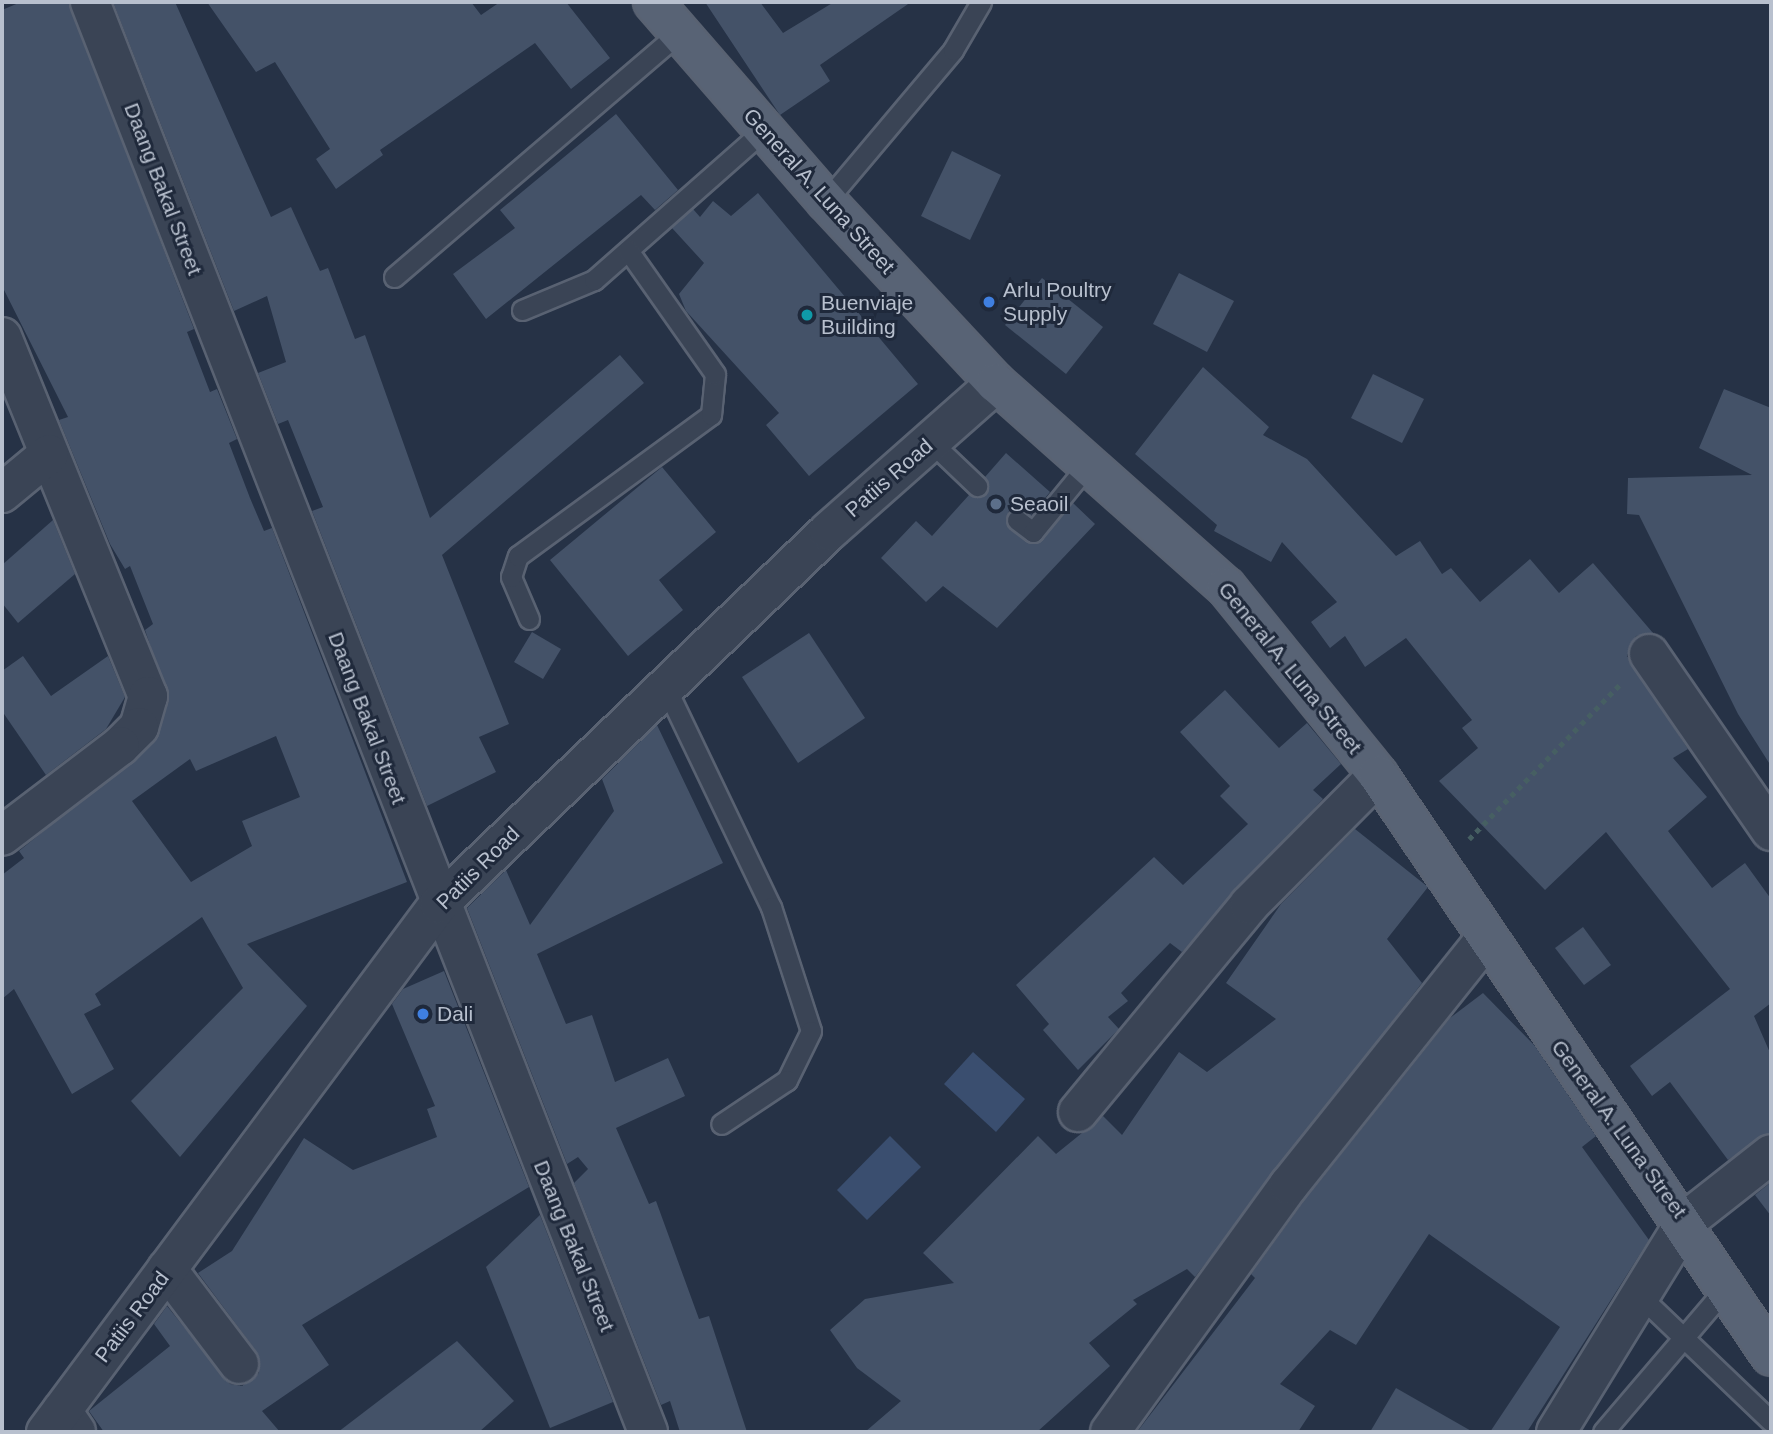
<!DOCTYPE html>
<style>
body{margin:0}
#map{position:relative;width:1773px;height:1434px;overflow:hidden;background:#263246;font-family:Arial,sans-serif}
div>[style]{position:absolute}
.water>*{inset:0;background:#3a4e6f}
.building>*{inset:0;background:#445268}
.path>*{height:4.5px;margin-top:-2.25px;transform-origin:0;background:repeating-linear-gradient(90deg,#465f62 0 5px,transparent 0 10px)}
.roads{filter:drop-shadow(2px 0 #596272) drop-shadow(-2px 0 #596272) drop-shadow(0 2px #596272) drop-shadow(0 -2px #596272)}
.service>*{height:19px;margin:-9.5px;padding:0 9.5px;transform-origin:9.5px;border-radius:9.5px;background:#3a4455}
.minor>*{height:38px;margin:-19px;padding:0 19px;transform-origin:19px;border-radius:19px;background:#3a4455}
.tertiary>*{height:38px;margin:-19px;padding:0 19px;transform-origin:19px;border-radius:19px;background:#3a4455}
.primary>*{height:38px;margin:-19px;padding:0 19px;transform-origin:19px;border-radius:19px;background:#586375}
.dots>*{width:19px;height:19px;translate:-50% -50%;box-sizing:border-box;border:4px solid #1f293b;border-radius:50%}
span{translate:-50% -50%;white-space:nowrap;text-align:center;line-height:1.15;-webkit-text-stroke:6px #1f293b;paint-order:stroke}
.street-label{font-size:21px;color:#b8c0ce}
.poi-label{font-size:21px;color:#b8c0ce}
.left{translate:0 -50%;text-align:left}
.frame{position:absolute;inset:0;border:4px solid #b8c0ce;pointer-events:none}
</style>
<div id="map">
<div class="water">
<div style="clip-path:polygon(973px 1052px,1025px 1099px,996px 1132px,944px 1084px)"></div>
<div style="clip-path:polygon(890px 1136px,921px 1167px,867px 1220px,837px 1190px)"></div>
</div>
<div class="building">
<div style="clip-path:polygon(evenodd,21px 2px,69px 2px,194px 329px,187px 332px,210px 392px,217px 389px,237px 439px,229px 443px,250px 498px,264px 531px,272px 528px,407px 882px,247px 944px,307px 1006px,180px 1157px,131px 1101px,243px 988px,202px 917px,95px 994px,101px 1005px,84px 1014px,114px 1069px,72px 1094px,14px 989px,2px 999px,2px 875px,24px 858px,19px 851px,154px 742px,169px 701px,145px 630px,153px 624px,130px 566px,125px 569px,110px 544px,59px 420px,68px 417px,2px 286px,2px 10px,21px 2px,276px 736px,300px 797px,242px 821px,252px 846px,191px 882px,132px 801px,190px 759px,196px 771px,276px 736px)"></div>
<div style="clip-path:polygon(113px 2px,175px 2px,271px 217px,291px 207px,320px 271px,328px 268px,355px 339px,365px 335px,430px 518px,620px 355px,644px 383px,442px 555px,509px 724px,479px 737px,496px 772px,427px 806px,312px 511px,323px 507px,288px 420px,278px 424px,258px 373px,286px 362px,267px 296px,234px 311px)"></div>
<div style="clip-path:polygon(207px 2px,471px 2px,481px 15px,500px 2px,566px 2px,610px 58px,571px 89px,535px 43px,380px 150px,383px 155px,336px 189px,316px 159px,330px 149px,275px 62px,256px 72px)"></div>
<div style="clip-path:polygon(705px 2px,760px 2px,783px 33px,834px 2px,911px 2px,820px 65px,830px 81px,780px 115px)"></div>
<div style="clip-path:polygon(616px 114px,678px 190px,655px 210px,641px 195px,486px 319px,453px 274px,515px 228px,500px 210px)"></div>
<div style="clip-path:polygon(952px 151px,1001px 175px,970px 240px,921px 216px)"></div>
<div style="clip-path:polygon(758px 193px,918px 384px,809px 476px,766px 425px,779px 413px,686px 311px,679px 294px,704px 263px,672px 228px,693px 209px,700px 217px,713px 201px,731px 216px)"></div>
<div style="clip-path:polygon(1179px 273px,1234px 301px,1207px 352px,1153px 324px)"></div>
<div style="clip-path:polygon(1042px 278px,1103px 327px,1066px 374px,1005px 325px)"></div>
<div style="clip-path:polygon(1203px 367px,1269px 427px,1263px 435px,1307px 459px,1396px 556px,1420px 541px,1442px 574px,1451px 568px,1480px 602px,1530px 559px,1559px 593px,1593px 563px,1653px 633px,1636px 636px,1627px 656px,1688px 749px,1673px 758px,1707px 797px,1668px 831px,1712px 888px,1745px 863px,1771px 899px,1771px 1003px,1754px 1016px,1771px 1055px,1771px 1133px,1728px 1160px,1670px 1082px,1652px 1096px,1630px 1066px,1730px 989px,1606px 832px,1545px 890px,1439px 781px,1478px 748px,1462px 728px,1472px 720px,1406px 638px,1365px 667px,1345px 636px,1330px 648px,1311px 622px,1337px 602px,1282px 542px,1271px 562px,1214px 531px,1217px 525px,1135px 454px)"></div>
<div style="clip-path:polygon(1373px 374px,1424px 399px,1402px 443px,1351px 418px)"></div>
<div style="clip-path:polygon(1724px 389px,1771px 408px,1771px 766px,1738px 714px,1639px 515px,1627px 514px,1628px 478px,1752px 475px,1699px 448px)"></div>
<div style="clip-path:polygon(1006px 453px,1050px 492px,1031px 515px,1019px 508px,1008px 512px,1010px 530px,1038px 543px,1073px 503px,1095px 524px,997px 628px,943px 586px,926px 602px,881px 558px,916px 521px,932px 536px,969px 495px,985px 495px,985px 477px)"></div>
<div style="clip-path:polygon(662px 467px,716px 532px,659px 580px,683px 610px,628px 656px,550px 560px)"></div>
<div style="clip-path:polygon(53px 520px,75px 574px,18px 623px,2px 603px,2px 565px)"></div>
<div style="clip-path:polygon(532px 632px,561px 649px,543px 679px,514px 662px)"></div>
<div style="clip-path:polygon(809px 633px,865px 718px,798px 763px,742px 677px)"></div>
<div style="clip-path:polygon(23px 656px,51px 696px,108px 656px,125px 697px,106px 729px,46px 775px,2px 711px,2px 671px)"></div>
<div style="clip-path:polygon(1225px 690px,1279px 748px,1307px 723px,1341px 764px,1313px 790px,1323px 799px,1182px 952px,1170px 943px,1121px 993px,1128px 1001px,1108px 1017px,1119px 1029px,1078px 1070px,1043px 1030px,1049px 1024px,1016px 985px,1154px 857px,1183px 885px,1248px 824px,1220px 796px,1230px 786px,1180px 732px)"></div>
<div style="clip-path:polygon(657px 725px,723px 863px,537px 954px,566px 1024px,592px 1015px,615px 1082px,668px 1058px,685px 1096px,616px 1128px,649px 1204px,656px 1201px,699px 1319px,709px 1316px,747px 1432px,680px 1432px,670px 1401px,661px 1405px,574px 1183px,588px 1169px,578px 1157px,567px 1164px,467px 908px,506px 870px,530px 925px,614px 811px,602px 779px)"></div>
<div style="clip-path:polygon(1355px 829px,1428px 887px,1387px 939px,1422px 983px,1195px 1277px,1187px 1269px,1133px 1300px,1137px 1304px,1089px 1343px,1110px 1366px,1037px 1432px,865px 1432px,901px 1401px,857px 1368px,830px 1330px,865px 1299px,954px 1283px,923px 1253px,1038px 1136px,1056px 1154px,1103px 1116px,1122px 1135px,1179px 1052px,1207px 1072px,1276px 1019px,1226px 983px,1281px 904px)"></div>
<div style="clip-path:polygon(1583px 927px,1611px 965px,1584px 985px,1555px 948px)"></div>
<div style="clip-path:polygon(444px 971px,529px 1187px,302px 1325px,329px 1365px,262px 1411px,280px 1432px,104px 1432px,89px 1411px,170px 1346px,154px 1324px,167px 1306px,230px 1384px,242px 1386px,259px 1373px,256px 1351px,198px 1273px,232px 1251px,304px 1138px,353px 1170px,437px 1137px,427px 1109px,435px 1106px,392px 1004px,403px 989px)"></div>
<div style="clip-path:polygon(1483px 993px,1535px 1046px,1596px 1136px,1582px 1147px,1649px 1240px,1527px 1432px,1490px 1432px,1560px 1327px,1429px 1234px,1356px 1345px,1330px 1330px,1280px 1384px,1315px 1406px,1298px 1432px,1137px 1432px,1255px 1278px,1251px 1274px,1306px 1198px,1450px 1018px)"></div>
<div style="clip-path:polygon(1771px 1182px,1771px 1216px,1755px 1195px)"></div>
<div style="clip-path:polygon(540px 1215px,613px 1402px,550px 1428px,486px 1267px)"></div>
<div style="clip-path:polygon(457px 1341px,514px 1401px,479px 1432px,338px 1432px)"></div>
<div style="clip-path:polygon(1396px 1388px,1473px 1432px,1370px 1432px)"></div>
</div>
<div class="path">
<div style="left:1469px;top:839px;width:219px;rotate:-45.7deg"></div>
</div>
<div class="roads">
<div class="service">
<div style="left:826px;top:201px;width:197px;rotate:-49.9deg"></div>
<div style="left:953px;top:50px;width:56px;rotate:-59.7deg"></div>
<div style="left:394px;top:277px;width:375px;rotate:-40.6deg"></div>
<div style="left:522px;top:310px;width:78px;rotate:-22.6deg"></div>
<div style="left:594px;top:280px;width:225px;rotate:-41.4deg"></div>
<div style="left:931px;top:442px;width:64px;rotate:43.7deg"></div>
<div style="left:1017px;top:520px;width:20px;rotate:37deg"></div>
<div style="left:1033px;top:532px;width:85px;rotate:-50.7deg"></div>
<div style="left:529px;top:619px;width:46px;rotate:-113.2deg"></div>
<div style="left:511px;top:577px;width:22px;rotate:-72deg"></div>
<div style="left:518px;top:556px;width:239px;rotate:-36.2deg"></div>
<div style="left:711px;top:415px;width:41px;rotate:-84.4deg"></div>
<div style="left:715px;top:374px;width:151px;rotate:-125.1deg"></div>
<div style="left:665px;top:686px;width:245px;rotate:64.4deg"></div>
<div style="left:771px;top:907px;width:130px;rotate:72.1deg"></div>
<div style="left:811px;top:1031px;width:55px;rotate:116.1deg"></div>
<div style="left:787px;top:1080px;width:79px;rotate:146.3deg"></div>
<div style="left:1640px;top:1296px;width:181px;rotate:43.7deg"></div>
<div style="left:1603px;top:1432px;width:191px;rotate:-49.5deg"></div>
</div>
<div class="minor">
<div style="left:2px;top:337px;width:388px;rotate:67.9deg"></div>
<div style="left:148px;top:696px;width:32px;rotate:106deg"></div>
<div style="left:139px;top:727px;width:27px;rotate:135deg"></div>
<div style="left:120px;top:746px;width:148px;rotate:142.7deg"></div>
<div style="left:2px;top:493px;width:61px;rotate:-39.7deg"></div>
<div style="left:1649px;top:654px;width:215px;rotate:55.4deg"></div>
<div style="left:1078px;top:1112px;width:268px;rotate:-50.4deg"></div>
<div style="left:1249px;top:905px;width:183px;rotate:-45.2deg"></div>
<div style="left:167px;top:1269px;width:119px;rotate:52.8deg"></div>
<div style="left:62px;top:1411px;width:25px;rotate:56deg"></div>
<div style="left:1110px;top:1432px;width:305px;rotate:-54.1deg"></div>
<div style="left:1289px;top:1185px;width:312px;rotate:-51.4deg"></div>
<div style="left:1556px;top:1432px;width:248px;rotate:-58.4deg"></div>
<div style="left:1686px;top:1221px;width:108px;rotate:-38.2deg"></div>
</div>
<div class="tertiary">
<div style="left:90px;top:2px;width:1535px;rotate:68.68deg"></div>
<div style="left:46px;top:1432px;width:658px;rotate:-53.34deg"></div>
<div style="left:439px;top:904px;width:540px;rotate:-43.72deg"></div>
<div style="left:829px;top:531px;width:223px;rotate:-41.5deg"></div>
</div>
<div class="primary">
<div style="left:653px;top:2px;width:264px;rotate:49deg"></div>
<div style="left:826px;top:201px;width:249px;rotate:47deg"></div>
<div style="left:996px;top:383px;width:307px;rotate:41.6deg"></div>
<div style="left:1226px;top:587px;width:242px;rotate:51deg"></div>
<div style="left:1378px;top:775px;width:701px;rotate:55.92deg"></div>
</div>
</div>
<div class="dots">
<div style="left:989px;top:302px;background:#3f7fe0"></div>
<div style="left:807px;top:315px;background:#0f9aa8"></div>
<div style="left:996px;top:504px;background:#5c6f8a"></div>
<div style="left:423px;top:1014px;background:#3f7fe0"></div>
</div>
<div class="street-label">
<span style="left:163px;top:189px;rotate:69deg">Daang Bakal Street</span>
<span style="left:819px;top:191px;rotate:48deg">General A. Luna Street</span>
<span style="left:889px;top:478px;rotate:-41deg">Patiis Road</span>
<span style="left:1290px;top:668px;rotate:51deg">General A. Luna Street</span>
<span style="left:367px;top:718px;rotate:69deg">Daang Bakal Street</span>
<span style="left:478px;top:868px;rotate:-45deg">Patiis Road</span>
<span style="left:1619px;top:1129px;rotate:54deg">General A. Luna Street</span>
<span style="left:574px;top:1246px;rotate:68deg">Daang Bakal Street</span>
<span style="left:132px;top:1317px;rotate:-53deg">Patiis Road</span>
</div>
<div class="poi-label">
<span class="left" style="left:1003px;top:302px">Arlu Poultry<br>Supply</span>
<span class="left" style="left:821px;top:315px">Buenviaje<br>Building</span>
<span class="left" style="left:1010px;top:504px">Seaoil</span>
<span class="left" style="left:437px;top:1014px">Dali</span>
</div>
<div class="frame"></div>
</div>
